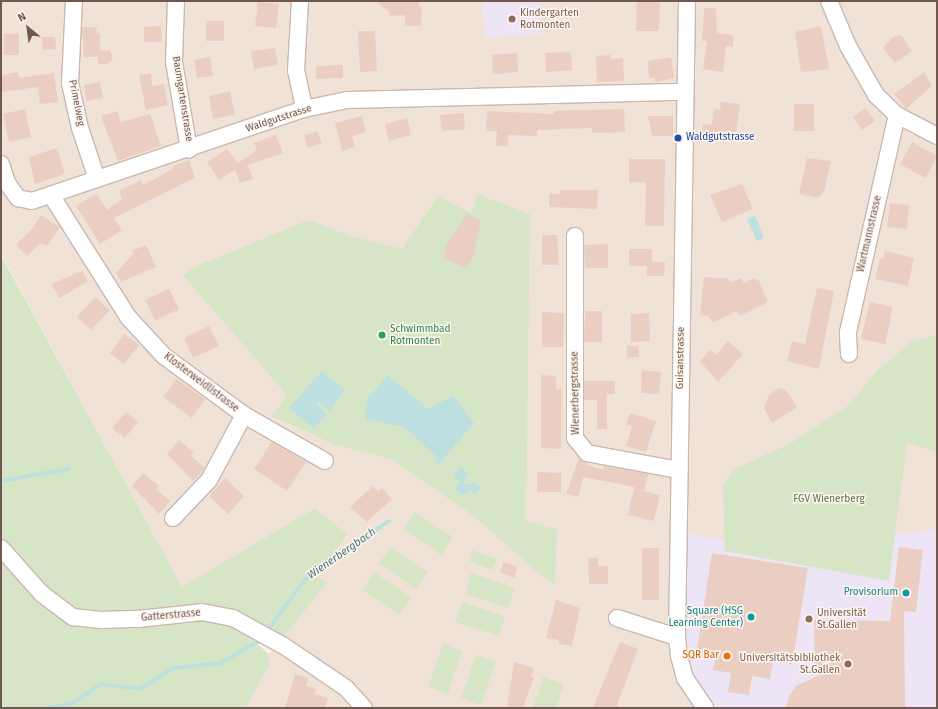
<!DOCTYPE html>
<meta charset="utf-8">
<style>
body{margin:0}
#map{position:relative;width:938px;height:709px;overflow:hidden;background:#f9f0e7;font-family:"Fira Sans",sans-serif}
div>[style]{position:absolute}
.residential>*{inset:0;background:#f0e2d7}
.education>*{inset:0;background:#ede4f6}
.green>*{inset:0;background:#d7e5c7}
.water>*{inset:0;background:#bedfe0}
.stream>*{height:4px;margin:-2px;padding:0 2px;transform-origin:2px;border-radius:2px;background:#bedfe0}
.building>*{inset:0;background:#ebcec2}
.roads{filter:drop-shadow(1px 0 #cab8af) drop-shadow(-1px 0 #cab8af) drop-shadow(0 1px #cab8af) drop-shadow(0 -1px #cab8af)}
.minor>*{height:16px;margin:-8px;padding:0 8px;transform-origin:8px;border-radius:8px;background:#fff}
.dots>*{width:11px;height:11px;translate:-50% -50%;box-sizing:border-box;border:2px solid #fdf5ed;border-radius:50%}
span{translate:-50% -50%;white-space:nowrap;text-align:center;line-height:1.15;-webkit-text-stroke:3px #fdf5ed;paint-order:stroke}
.education-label{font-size:10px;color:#785e54}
.left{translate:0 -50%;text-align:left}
.right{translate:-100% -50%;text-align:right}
.street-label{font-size:10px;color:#70574f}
.transit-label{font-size:10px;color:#164399}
.leisure-label{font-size:10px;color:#27864d}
.park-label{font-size:10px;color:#5a7449}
.culture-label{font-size:10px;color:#0d838f}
.food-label{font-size:10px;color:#c56008}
.water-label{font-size:11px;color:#487779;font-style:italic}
.frame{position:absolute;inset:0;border:2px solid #70574f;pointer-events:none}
.north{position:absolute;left:8px;top:8px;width:40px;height:40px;-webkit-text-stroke:3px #fdf5ed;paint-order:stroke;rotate:331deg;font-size:11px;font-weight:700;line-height:16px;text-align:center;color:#70574f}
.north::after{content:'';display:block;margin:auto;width:14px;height:18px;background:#70574f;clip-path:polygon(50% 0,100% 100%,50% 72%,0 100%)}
</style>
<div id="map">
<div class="residential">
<div style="clip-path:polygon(1px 1px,937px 1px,937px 708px,246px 708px,269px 666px,269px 654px,326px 584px,319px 577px,347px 534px,315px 508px,182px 588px,1px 253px)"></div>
</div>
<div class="education">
<div style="clip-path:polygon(482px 1px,540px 1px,541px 34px,485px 37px)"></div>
<div style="clip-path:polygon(937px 529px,937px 708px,713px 708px,682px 669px,678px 532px,885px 570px,884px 537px)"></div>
</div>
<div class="green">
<div style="clip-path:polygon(477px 194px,530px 214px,526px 521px,557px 529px,555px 584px,544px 578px,475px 517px,391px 459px,333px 444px,272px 416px,287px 395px,183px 275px,197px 266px,309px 220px,350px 236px,402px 249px,438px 196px,471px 213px)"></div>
<div style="clip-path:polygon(1px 255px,182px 587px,315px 508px,347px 534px,319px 577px,327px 583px,281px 640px,234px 610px,75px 614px,1px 545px)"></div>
<div style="clip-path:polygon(937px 335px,937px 452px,907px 442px,889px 581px,725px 551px,723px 485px,735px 469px,791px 443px,849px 405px,876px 372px,912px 341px)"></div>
<div style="clip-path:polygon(415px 512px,453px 537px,441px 555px,403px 529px)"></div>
<div style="clip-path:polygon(390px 547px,428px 572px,416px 589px,379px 564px)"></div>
<div style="clip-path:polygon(1px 550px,73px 623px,201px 618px,234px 624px,269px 654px,269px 666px,246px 708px,1px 708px)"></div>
<div style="clip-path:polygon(472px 550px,497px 559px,493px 570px,469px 561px)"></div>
<div style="clip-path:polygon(374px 572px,411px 597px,400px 615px,362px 590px)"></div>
<div style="clip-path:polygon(471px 573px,515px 588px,508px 608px,465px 594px)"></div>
<div style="clip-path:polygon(462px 602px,505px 616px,499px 636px,455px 622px)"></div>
<div style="clip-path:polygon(443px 644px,462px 651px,448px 694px,428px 687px)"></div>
<div style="clip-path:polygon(476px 655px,496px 662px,481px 705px,461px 698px)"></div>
<div style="clip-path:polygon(543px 677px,564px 684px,556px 708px,533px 708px)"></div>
</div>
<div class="water">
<div style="clip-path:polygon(755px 216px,764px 238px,757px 241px,747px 219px)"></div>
<div style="clip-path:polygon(322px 371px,345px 390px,329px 411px,318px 402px,317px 405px,327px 414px,314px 429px,289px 408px)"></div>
<div style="clip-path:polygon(388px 375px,428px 409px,453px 396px,474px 423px,438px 465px,434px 461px,437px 457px,404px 427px,365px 419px,368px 398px)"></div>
<div style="clip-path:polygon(461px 467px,468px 473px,464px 483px,470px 485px,474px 482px,482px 487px,475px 494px,470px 490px,462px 495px,455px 489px,460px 481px,453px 475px)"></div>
</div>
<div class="stream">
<div style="left:1px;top:481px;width:69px;rotate:-10deg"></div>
<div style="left:270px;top:627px;width:62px;rotate:-53.5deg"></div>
<div style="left:307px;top:577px;width:99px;rotate:-34.3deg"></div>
<div style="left:48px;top:708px;width:25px;rotate:-11deg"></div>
<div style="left:73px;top:703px;width:34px;rotate:-34deg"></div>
<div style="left:101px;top:684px;width:38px;rotate:7deg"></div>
<div style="left:139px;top:689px;width:41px;rotate:-31deg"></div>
<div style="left:174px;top:668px;width:46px;rotate:-6.2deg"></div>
<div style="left:220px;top:663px;width:45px;rotate:-29.4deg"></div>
</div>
<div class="building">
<div style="clip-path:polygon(376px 1px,419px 2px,419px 7px,422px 7px,421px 26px,405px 25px,405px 15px,390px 16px,389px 12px)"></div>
<div style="clip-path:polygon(637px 1px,660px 1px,659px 31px,636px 31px)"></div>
<div style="clip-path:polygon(258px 2px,279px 4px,276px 28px,255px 26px)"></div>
<div style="clip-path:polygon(704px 8px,716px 8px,717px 33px,733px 35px,733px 47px,726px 46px,723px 72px,703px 69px,707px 41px,702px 41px)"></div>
<div style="clip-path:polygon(206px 21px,224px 21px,224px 41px,206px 41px)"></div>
<div style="clip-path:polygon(161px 26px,162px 42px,144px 42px,144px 27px)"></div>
<div style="clip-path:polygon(821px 26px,829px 69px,801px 72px,795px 32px)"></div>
<div style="clip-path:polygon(82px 27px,96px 27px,97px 33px,100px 33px,100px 51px,110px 50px,113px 59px,107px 64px,98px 64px,98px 57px,84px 57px)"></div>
<div style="clip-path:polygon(358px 31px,375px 31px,377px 71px,360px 72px)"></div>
<div style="clip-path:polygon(19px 33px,19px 55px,4px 55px,4px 34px)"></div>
<div style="clip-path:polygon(901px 35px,912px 51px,895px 63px,883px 48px,894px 36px)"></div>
<div style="clip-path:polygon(42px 37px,55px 37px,56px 49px,43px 50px)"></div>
<div style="clip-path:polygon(275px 48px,278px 65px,254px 69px,251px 51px)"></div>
<div style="clip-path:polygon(571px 52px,572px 70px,546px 72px,545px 53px)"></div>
<div style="clip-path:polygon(517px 53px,518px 72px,493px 74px,492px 55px)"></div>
<div style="clip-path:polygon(611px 55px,611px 59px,623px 58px,624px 81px,597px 82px,596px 56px)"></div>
<div style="clip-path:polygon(210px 57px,213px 76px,197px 78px,194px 60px)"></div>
<div style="clip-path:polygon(671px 57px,674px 78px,655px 82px,655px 78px,649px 78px,648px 61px)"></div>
<div style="clip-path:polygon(343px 65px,343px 78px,316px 79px,316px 66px)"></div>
<div style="clip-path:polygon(18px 72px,19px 78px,54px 73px,58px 102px,40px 104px,38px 87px,1px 92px,1px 75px)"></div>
<div style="clip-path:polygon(924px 72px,932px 86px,906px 109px,894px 94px)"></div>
<div style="clip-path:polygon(151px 73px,152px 86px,164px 84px,168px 105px,146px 110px,139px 75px)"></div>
<div style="clip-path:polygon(100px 82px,103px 98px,86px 101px,84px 85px)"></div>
<div style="clip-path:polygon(230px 91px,235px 115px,213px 119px,209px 96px)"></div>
<div style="clip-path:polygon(721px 102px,740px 104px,736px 133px,725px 131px,724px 142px,701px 139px,703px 124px,712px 125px,714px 109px,720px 110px)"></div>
<div style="clip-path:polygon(794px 104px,814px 104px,814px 131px,794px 131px)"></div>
<div style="clip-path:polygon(865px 108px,875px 121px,862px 130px,853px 117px)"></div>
<div style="clip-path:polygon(25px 109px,31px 137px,9px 142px,3px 114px)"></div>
<div style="clip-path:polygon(624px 109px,625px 132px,592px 133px,592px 128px,537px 130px,537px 136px,508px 135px,508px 146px,496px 146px,497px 131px,486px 131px,487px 111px,554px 114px,554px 111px)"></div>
<div style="clip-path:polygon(117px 111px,121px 122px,150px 114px,161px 146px,118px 161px,101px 116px)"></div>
<div style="clip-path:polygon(464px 113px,465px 129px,442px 131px,440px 115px)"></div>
<div style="clip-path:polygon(362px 116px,366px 132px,352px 136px,355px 147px,342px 151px,335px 123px)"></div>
<div style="clip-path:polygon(648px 116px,673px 116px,673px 136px,652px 136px)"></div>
<div style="clip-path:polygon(407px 118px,411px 135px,389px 141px,385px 124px)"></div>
<div style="clip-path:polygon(317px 131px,322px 143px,308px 148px,304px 136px)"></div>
<div style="clip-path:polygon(276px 135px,283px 153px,248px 165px,253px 179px,240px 183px,235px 170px,219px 180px,207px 162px,227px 149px,238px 163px,257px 150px,254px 143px)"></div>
<div style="clip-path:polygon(912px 142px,937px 156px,926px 178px,900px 164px)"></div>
<div style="clip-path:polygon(57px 148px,65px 174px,35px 184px,29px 157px)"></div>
<div style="clip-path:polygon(807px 158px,831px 161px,824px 192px,818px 198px,799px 194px)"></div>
<div style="clip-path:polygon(629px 159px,665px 159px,664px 226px,645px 226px,646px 182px,629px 183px)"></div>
<div style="clip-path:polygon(189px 160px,195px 178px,114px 218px,122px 230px,100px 244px,76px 206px,96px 194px,107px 210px,122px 199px,119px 191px,141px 180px,143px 185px,173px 169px,173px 166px)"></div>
<div style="clip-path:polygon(742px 184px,753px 209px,722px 222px,710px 195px)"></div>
<div style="clip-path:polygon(560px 190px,598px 190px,597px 209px,549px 207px,549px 194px,560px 194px)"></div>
<div style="clip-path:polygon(890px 203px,909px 205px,907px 229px,887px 227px)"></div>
<div style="clip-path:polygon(467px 214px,481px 220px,474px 255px,467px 268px,443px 258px,447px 244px)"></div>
<div style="clip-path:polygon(41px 215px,60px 227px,47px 246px,40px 243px,27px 256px,16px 245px,32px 229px)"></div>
<div style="clip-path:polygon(542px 235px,557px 235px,559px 265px,542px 265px)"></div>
<div style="clip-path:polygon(608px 244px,608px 268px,585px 268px,584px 245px)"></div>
<div style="clip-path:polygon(146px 245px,156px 267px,121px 282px,116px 273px,134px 253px,132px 251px)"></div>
<div style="clip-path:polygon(629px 249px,652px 249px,652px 262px,665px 262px,664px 276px,647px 276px,647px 266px,629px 266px)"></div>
<div style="clip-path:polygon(885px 251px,914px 258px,908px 286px,875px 279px,880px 258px,883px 259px)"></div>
<div style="clip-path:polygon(82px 271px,88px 281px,60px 298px,51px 284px)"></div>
<div style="clip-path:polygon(704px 277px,729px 279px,731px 283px,741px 278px,744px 283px,754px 278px,756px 281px,758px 279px,768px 302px,740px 316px,737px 311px,713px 323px,708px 316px,700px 315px)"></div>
<div style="clip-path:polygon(817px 288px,834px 291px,819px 369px,787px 361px,792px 341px,805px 344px)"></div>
<div style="clip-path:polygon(169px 289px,179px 309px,155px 321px,145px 300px)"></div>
<div style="clip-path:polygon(95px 297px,110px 310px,91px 330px,77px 317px)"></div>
<div style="clip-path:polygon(870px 302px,893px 307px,885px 344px,861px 339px)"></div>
<div style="clip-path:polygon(585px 311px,602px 311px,602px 342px,584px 342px)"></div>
<div style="clip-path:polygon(542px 312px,564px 313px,563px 347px,542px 347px)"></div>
<div style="clip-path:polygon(649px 313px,650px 341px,631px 342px,631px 314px)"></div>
<div style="clip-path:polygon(209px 326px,219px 346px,193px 358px,184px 338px)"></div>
<div style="clip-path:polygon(124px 334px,139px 345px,124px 364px,110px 353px)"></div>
<div style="clip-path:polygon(728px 341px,743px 354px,718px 382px,700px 361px,710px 350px,716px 355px)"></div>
<div style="clip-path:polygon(627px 346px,638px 346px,639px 357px,627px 358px)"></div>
<div style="clip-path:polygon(642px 370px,661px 372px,659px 394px,641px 393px)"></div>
<div style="clip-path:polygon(541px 375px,556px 376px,556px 389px,562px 389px,561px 449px,541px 448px)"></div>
<div style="clip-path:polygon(176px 379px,205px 399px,192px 418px,163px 397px)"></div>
<div style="clip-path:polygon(584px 381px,615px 381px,615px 394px,607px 394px,607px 429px,597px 429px,597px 400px,584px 400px)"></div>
<div style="clip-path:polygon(779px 388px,786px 390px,797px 407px,772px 423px,764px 408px,769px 395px)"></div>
<div style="clip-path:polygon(126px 412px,138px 422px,125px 438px,112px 428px)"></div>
<div style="clip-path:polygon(630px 413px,656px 421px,646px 452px,626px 446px,632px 426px,626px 424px)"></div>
<div style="clip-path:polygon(179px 440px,194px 453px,191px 456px,205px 468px,193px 481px,167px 454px)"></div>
<div style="clip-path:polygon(272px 442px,306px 462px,287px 491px,254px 469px)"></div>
<div style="clip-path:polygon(579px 458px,586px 463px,586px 465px,604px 470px,604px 466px,648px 474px,644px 491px,660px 495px,654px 521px,628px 515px,634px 487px,583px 477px,578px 497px,566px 494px)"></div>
<div style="clip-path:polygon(537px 472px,561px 473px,561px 492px,537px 492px)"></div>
<div style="clip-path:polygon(143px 473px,159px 486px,156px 489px,170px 501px,159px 514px,132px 486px)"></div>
<div style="clip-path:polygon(225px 478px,244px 496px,228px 514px,209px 496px)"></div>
<div style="clip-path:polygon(373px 486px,378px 491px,382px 488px,392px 499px,367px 522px,350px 507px)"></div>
<div style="clip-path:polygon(899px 547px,923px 550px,916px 612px,904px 611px,905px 708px,786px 708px,789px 696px,796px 686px,830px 670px,815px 667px,814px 620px,890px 621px)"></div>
<div style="clip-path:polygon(642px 548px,659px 548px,659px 600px,642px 600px)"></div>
<div style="clip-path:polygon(712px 553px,808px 568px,792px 664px,773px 661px,770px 679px,752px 676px,749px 695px,728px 692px,731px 673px,713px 670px,716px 652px,697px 649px)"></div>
<div style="clip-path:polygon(588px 558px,598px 558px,598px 566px,608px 566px,608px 584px,589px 584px)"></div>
<div style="clip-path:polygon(504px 562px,518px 567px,514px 578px,500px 572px)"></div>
<div style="clip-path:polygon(556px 600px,580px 608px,572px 646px,559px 644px,559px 640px,546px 638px)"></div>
<div style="clip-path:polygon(620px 642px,638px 649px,616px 708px,593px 708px)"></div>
<div style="clip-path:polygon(514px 662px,534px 668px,531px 677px,534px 677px,523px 708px,507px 708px)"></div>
<div style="clip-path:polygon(295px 674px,308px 678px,306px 686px,316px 689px,315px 694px,328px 698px,325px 708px,285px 708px)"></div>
</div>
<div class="roads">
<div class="minor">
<div style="left:74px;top:1px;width:82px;rotate:92.8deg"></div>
<div style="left:70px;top:83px;width:46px;rotate:77.5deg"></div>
<div style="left:80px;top:128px;width:54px;rotate:71.6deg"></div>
<div style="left:176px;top:1px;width:61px;rotate:91.9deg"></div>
<div style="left:174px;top:62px;width:89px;rotate:80.3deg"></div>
<div style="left:300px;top:1px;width:69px;rotate:93.3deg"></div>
<div style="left:296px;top:70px;width:40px;rotate:78deg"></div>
<div style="left:687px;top:1px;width:636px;rotate:90.9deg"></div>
<div style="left:677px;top:637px;width:19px;rotate:84deg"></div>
<div style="left:679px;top:656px;width:23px;rotate:75deg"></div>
<div style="left:685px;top:678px;width:36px;rotate:56deg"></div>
<div style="left:829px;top:1px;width:49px;rotate:67.1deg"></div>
<div style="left:848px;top:46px;width:56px;rotate:60.3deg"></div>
<div style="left:876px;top:95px;width:29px;rotate:44deg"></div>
<div style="left:897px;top:115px;width:45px;rotate:27.7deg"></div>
<div style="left:1px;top:164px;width:20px;rotate:72deg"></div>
<div style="left:7px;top:183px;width:19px;rotate:54deg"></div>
<div style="left:18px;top:198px;width:14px;rotate:12deg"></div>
<div style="left:32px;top:201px;width:287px;rotate:-18.7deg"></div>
<div style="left:304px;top:109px;width:44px;rotate:-11.8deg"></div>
<div style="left:347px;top:100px;width:338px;rotate:-1.4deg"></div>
<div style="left:51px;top:195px;width:144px;rotate:57.7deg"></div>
<div style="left:128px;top:317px;width:53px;rotate:47.3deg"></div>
<div style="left:164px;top:356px;width:99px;rotate:36.4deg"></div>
<div style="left:244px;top:415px;width:93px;rotate:29.6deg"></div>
<div style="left:575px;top:236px;width:202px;rotate:90deg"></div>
<div style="left:575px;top:438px;width:19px;rotate:51deg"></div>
<div style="left:587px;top:453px;width:94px;rotate:10.5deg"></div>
<div style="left:849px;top:354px;width:22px;rotate:-93deg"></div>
<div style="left:848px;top:332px;width:222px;rotate:-77.3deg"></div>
<div style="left:173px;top:518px;width:52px;rotate:-46.5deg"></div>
<div style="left:209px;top:480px;width:74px;rotate:-61.7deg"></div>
<div style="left:1px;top:548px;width:62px;rotate:48.3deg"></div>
<div style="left:42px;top:594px;width:39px;rotate:37deg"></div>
<div style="left:73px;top:617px;width:28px;rotate:6deg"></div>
<div style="left:101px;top:620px;width:38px;rotate:-2deg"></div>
<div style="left:139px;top:619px;width:63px;rotate:-6.3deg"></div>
<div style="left:202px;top:612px;width:32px;rotate:11deg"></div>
<div style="left:233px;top:618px;width:58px;rotate:28.8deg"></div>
<div style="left:284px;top:646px;width:75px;rotate:34.1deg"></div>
<div style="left:346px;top:688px;width:27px;rotate:48deg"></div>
<div style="left:617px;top:618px;width:63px;rotate:17.6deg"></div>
</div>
</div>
<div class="dots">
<div style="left:512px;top:19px;background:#8d6e63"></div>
<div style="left:678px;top:138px;background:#1a4fb4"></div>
<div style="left:382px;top:335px;background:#2e9e5b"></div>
<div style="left:906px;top:593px;background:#0f9aa8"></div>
<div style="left:751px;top:617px;background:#0f9aa8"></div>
<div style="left:809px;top:619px;background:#8d6e63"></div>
<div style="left:727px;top:656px;background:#e8710a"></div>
<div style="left:848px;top:664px;background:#8d6e63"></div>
</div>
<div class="education-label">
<span class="left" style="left:520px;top:19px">Kindergarten<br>Rotmonten</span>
<span class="left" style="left:817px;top:619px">Universität<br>St.Gallen</span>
<span class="right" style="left:840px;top:664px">Universitätsbibliothek<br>St.Gallen</span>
</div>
<div class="street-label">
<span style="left:182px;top:99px;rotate:81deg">Baumgartenstrasse</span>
<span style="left:76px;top:103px;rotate:79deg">Primelweg</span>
<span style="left:279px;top:119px;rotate:-18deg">Waldgutstrasse</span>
<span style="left:870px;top:234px;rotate:-77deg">Wartmannstrasse</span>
<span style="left:681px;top:358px;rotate:-89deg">Guisanstrasse</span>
<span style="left:201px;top:383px;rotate:37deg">Klosterweidlistrasse</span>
<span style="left:576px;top:393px;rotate:-91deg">Wienerbergstrasse</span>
<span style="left:171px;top:616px;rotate:-5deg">Gatterstrasse</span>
</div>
<div class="transit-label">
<span class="left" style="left:686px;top:138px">Waldgutstrasse</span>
</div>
<div class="leisure-label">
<span class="left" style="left:390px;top:335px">Schwimmbad<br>Rotmonten</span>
</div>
<div class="park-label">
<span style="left:829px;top:500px">FGV Wienerberg</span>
</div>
<div class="culture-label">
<span class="right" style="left:898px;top:593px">Provisorium</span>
<span class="right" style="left:743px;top:617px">Square (HSG<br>Learning Center)</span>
</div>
<div class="food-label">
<span class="right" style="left:719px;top:656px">SQR Bar</span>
</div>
<div class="water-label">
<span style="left:342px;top:554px;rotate:-35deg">Wienerbergbach</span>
</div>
<div class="frame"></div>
<div class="north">N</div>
</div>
